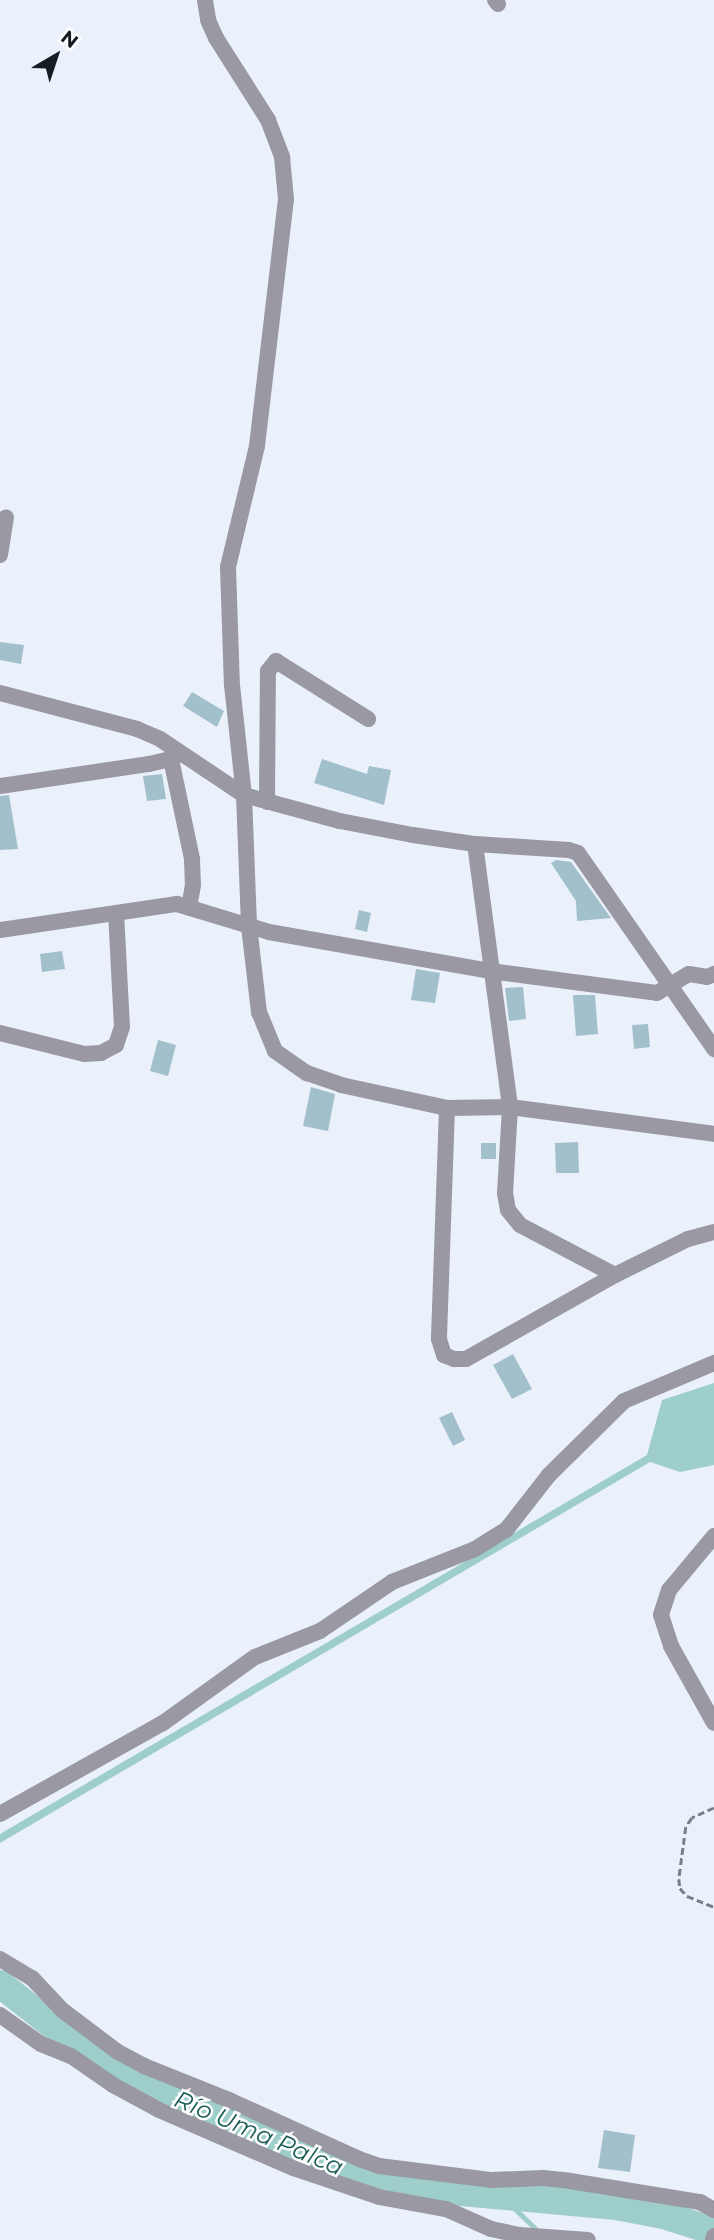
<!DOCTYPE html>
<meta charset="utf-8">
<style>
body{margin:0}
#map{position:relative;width:714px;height:2240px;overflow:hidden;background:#ebf1fb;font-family:Montserrat,sans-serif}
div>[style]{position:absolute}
.water>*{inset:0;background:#9ecec9}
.stream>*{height:4.5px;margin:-2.25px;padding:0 2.25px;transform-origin:2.25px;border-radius:2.25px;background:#9ecec9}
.river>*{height:28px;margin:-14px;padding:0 14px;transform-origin:14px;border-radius:14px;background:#9ecec9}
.building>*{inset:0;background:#a2c0cb}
.path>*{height:2.5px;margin-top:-1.25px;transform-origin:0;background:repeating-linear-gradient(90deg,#797f88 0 7px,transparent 0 10.5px)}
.street>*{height:16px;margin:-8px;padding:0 8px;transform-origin:8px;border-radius:8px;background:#9998a3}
span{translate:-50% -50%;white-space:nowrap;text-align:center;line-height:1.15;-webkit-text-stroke:5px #fefefe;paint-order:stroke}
.water-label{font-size:24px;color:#1c5d58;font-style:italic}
.north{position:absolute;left:21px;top:21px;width:70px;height:70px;-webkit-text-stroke:5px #fefefe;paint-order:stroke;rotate:39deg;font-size:19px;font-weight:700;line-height:28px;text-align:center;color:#161c24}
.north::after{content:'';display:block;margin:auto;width:24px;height:32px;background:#161c24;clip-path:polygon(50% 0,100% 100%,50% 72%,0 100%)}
</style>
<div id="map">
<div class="water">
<div style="clip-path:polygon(714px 1383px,714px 1465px,680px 1472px,650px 1462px,0 1843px,0 1834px,647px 1455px,662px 1400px)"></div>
</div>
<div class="stream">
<div style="left:502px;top:2196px;width:47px;rotate:44.1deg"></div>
</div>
<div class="river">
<div style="left:0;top:1984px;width:98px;rotate:37.9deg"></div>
<div style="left:77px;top:2044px;width:69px;rotate:31.4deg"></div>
<div style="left:136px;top:2080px;width:219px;rotate:24deg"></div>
<div style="left:336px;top:2169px;width:83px;rotate:13.2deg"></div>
<div style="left:417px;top:2188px;width:200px;rotate:5.2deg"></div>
<div style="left:616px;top:2206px;width:48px;rotate:10.8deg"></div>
<div style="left:663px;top:2215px;width:53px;rotate:17.4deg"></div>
</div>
<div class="building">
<div style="clip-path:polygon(0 642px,24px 645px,21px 664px,0 660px)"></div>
<div style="clip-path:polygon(192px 692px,224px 711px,217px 727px,183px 706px)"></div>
<div style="clip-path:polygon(322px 759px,367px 774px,369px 766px,391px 770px,384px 805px,314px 783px)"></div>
<div style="clip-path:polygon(162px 774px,166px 799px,147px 801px,143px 776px)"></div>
<div style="clip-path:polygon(9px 795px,18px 849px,0 850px,0 796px)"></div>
<div style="clip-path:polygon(556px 860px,571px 862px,611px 918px,577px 921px,576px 901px,551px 863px)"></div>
<div style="clip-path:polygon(359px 910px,371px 913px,367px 932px,355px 929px)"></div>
<div style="clip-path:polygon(62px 951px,65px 969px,42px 972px,40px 954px)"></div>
<div style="clip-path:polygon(416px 969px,440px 973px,435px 1003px,411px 1000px)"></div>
<div style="clip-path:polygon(523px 987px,526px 1019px,509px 1021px,505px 988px)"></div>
<div style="clip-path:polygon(573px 995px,595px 995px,598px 1034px,576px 1036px)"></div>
<div style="clip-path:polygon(648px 1024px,650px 1047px,634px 1049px,632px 1025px)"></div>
<div style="clip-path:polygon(158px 1040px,176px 1045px,168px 1076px,150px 1071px)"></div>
<div style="clip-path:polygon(311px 1087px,335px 1094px,328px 1131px,303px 1126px)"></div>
<div style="clip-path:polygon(578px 1142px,579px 1173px,556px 1173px,555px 1143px)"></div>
<div style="clip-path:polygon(481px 1143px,496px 1143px,496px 1159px,481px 1159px)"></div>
<div style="clip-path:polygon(513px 1354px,532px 1389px,512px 1399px,493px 1365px)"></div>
<div style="clip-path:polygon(452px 1412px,465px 1440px,453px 1446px,439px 1418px)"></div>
<div style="clip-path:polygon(604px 2130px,635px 2135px,630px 2172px,598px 2168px)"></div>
</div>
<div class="path">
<div style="left:714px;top:1808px;width:24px;rotate:156deg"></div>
<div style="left:692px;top:1818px;width:11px;rotate:124deg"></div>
<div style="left:686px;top:1827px;width:52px;rotate:97.7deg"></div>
<div style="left:679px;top:1879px;width:9px;rotate:84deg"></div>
<div style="left:680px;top:1888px;width:11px;rotate:49deg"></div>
<div style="left:687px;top:1896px;width:29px;rotate:22deg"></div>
</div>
<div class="street">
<div style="left:205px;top:0;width:20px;rotate:81deg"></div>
<div style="left:208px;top:20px;width:20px;rotate:66deg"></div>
<div style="left:216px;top:38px;width:97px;rotate:57.6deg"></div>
<div style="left:268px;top:120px;width:40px;rotate:69deg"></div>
<div style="left:282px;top:157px;width:42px;rotate:84.6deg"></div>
<div style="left:286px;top:199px;width:249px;rotate:96.7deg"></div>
<div style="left:257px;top:446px;width:124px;rotate:103.5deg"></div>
<div style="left:228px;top:567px;width:118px;rotate:88.1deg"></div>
<div style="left:232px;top:685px;width:111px;rotate:83.8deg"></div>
<div style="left:244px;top:795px;width:131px;rotate:87.8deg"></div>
<div style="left:249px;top:926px;width:87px;rotate:83.4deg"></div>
<div style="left:259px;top:1012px;width:42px;rotate:67.7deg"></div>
<div style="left:275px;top:1051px;width:39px;rotate:35deg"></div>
<div style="left:307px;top:1073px;width:36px;rotate:19deg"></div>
<div style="left:341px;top:1085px;width:108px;rotate:12.2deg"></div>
<div style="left:447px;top:1108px;width:63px;rotate:-0.9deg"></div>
<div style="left:510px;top:1107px;width:206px;rotate:7.5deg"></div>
<div style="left:495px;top:0;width:5px;rotate:53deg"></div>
<div style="left:0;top:555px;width:38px;rotate:-81deg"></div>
<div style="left:0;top:693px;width:142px;rotate:14.7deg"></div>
<div style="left:137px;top:729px;width:25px;rotate:23deg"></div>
<div style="left:160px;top:739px;width:101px;rotate:33.7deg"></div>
<div style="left:244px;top:795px;width:99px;rotate:15.2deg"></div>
<div style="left:340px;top:821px;width:74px;rotate:10.9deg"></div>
<div style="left:413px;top:835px;width:63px;rotate:8.3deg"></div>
<div style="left:475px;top:844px;width:94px;rotate:3.7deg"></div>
<div style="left:569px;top:850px;width:9px;rotate:18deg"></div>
<div style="left:578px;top:853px;width:239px;rotate:55.2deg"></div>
<div style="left:171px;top:759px;width:102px;rotate:78.1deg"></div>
<div style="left:192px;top:859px;width:26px;rotate:88deg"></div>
<div style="left:193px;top:885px;width:23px;rotate:100deg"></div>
<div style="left:0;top:786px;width:151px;rotate:-8.4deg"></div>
<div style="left:149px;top:764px;width:23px;rotate:-13deg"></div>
<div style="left:171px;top:759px;width:11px;rotate:-34deg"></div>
<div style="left:267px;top:802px;width:131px;rotate:-89.6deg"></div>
<div style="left:268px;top:671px;width:13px;rotate:-51deg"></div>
<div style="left:276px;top:661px;width:109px;rotate:32.2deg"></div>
<div style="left:475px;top:844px;width:265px;rotate:82.4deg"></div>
<div style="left:510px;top:1107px;width:86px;rotate:93.3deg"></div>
<div style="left:505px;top:1193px;width:17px;rotate:80deg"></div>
<div style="left:508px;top:1210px;width:19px;rotate:51deg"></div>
<div style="left:520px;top:1225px;width:107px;rotate:27.8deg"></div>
<div style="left:615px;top:1275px;width:81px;rotate:-26.3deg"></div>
<div style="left:688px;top:1239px;width:27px;rotate:-15deg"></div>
<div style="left:0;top:930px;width:179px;rotate:-8.4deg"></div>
<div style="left:177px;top:904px;width:96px;rotate:16.9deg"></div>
<div style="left:269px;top:932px;width:224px;rotate:10deg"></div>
<div style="left:490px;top:971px;width:168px;rotate:7.5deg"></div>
<div style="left:657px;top:993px;width:37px;rotate:-31deg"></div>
<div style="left:689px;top:974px;width:18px;rotate:9deg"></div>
<div style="left:707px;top:977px;width:8px;rotate:-23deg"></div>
<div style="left:0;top:1033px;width:87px;rotate:14deg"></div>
<div style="left:84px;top:1054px;width:17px;rotate:-3deg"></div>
<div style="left:101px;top:1053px;width:17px;rotate:-28deg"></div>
<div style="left:116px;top:1045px;width:19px;rotate:-72deg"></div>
<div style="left:122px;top:1027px;width:113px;rotate:-93deg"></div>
<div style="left:447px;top:1108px;width:231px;rotate:92deg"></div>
<div style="left:439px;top:1339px;width:17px;rotate:73deg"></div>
<div style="left:444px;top:1355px;width:11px;rotate:22deg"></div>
<div style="left:454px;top:1359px;width:12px"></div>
<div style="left:466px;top:1359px;width:171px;rotate:-29.4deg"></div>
<div style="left:714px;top:1536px;width:70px;rotate:129.8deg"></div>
<div style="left:669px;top:1590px;width:26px;rotate:108deg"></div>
<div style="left:661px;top:1615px;width:33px;rotate:72deg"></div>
<div style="left:671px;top:1646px;width:88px;rotate:60.8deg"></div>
<div style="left:0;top:1814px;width:187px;rotate:-29.2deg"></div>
<div style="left:163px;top:1723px;width:113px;rotate:-35.7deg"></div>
<div style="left:255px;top:1657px;width:70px;rotate:-21.8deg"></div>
<div style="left:320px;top:1631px;width:87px;rotate:-34.2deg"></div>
<div style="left:392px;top:1582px;width:89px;rotate:-21.7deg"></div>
<div style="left:475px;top:1549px;width:36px;rotate:-32deg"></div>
<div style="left:506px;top:1530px;width:70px;rotate:-52deg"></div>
<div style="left:549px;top:1475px;width:105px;rotate:-44.6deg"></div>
<div style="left:624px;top:1401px;width:98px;rotate:-22.9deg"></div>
<div style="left:0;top:1959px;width:37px;rotate:31deg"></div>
<div style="left:32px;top:1978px;width:44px;rotate:46.8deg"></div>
<div style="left:62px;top:2010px;width:70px;rotate:36.9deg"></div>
<div style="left:118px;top:2052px;width:30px;rotate:28deg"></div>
<div style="left:144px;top:2066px;width:92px;rotate:21.8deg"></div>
<div style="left:229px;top:2100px;width:143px;rotate:24.4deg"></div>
<div style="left:359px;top:2159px;width:21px;rotate:19deg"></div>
<div style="left:379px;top:2166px;width:114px;rotate:7.1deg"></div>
<div style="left:492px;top:2180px;width:51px;rotate:-2.2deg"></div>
<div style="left:543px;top:2178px;width:27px;rotate:6deg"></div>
<div style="left:570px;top:2181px;width:132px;rotate:9.2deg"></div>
<div style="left:700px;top:2202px;width:16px;rotate:30deg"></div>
<div style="left:0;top:2015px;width:50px;rotate:35.3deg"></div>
<div style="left:41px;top:2044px;width:32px;rotate:22deg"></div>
<div style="left:71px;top:2056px;width:51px;rotate:34.6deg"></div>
<div style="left:113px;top:2085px;width:52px;rotate:28.5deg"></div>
<div style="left:159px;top:2110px;width:146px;rotate:23.4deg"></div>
<div style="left:293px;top:2168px;width:91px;rotate:18.6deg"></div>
<div style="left:379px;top:2197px;width:68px;rotate:10.2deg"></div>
<div style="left:446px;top:2209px;width:49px;rotate:24deg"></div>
<div style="left:491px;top:2229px;width:29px;rotate:12deg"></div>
<div style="left:519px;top:2235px;width:69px;rotate:4.1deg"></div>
<div style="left:713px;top:2240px;width:4px;rotate:-76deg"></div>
</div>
<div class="water-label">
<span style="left:259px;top:2133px;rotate:23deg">Río Uma Palca</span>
</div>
<div class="north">N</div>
</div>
